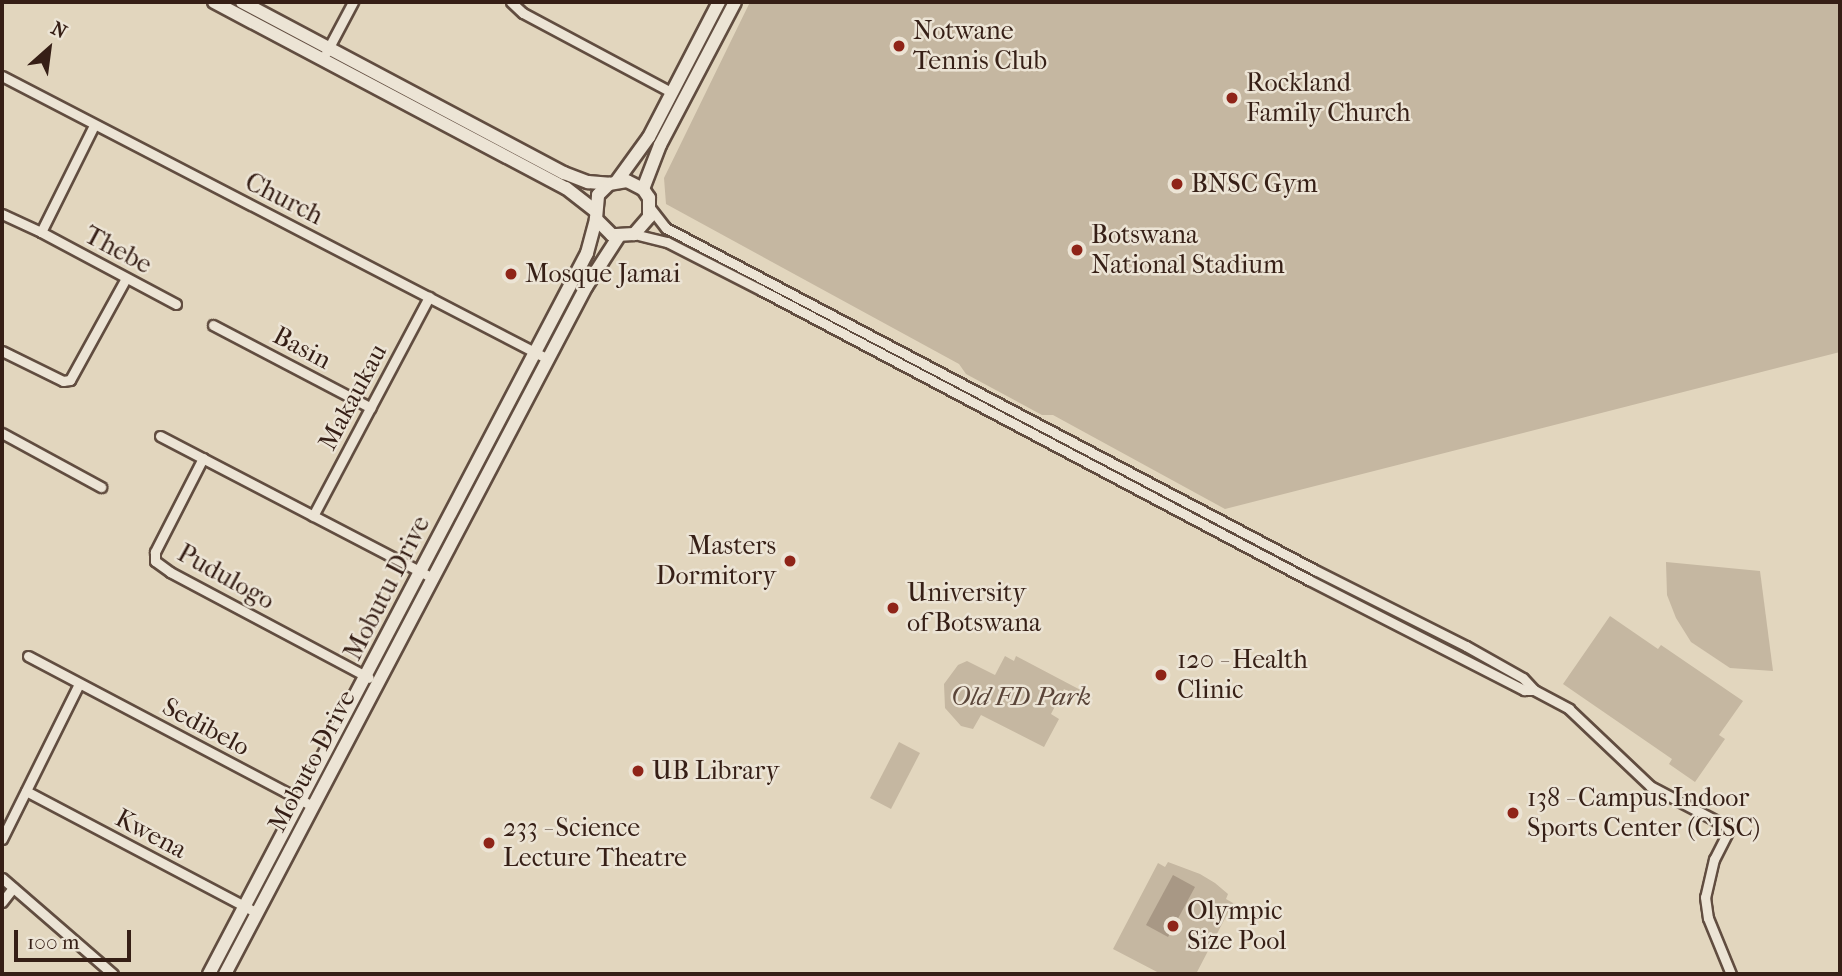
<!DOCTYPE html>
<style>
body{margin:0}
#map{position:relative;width:1842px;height:976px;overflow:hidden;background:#e2d6be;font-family:"IM FELL French Canon",serif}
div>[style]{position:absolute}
.green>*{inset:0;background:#c5b7a1}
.water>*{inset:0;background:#a89885}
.roads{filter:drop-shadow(2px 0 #614d40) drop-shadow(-2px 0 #614d40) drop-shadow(0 2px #614d40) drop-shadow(0 -2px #614d40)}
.minor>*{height:9px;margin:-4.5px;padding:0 4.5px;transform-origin:4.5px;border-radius:4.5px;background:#ece4d5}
.secondary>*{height:12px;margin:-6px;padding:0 6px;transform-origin:6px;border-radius:6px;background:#ece4d5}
.dots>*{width:19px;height:19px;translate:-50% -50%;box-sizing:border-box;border:4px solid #ece4d5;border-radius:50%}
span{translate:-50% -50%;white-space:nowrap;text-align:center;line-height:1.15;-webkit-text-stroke:5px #ece4d5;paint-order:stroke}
.poi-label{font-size:26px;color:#361f16}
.left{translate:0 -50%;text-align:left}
.right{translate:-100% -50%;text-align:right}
.street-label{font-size:26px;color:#361f16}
.park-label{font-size:26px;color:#5a4539;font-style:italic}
.frame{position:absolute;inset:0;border:4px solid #361f16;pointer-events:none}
.north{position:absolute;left:14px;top:14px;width:70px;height:70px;-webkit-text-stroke:5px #ece4d5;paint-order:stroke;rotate:28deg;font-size:19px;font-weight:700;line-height:28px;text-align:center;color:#361f16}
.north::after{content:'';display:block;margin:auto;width:24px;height:32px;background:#361f16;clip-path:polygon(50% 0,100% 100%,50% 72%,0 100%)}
.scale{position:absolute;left:14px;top:930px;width:117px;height:32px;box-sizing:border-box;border:4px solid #361f16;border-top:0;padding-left:9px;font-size:21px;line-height:24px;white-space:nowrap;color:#361f16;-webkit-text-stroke:5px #ece4d5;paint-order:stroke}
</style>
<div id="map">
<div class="green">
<div style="clip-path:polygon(750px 2px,1840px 2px,1840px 352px,1225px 509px,1053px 415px,1042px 415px,966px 374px,959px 364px,666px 204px,664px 178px)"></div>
<div style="clip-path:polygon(1666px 562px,1760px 571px,1773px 671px,1730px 668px,1691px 642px,1676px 618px,1667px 595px)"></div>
<div style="clip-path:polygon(1610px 616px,1658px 649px,1661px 645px,1743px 701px,1719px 735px,1725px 739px,1695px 782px,1669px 764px,1672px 759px,1563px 684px)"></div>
<div style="clip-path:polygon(1005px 656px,1014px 661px,1016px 656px,1090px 695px,1087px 701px,1064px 689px,1051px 714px,1059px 719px,1044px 747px,981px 715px,973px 729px,961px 726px,945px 708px,944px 684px,958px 665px,967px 661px,995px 675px)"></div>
<div style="clip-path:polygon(899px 742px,920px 753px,891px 809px,870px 798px)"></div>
<div style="clip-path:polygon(1168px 862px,1200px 874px,1215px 883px,1228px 894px,1226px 899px,1233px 903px,1196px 974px,1161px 974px,1113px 949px,1158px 863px,1165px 867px)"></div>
</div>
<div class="water">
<div style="clip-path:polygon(1173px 875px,1195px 887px,1168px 937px,1146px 925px)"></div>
</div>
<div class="roads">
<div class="minor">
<div style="left:511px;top:2px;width:16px;rotate:43deg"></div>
<div style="left:523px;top:13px;width:168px;rotate:28.1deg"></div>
<div style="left:326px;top:53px;width:58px;rotate:-62.1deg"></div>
<div style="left:2px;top:76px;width:615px;rotate:27.4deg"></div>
<div style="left:651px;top:209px;width:24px;rotate:52deg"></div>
<div style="left:666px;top:228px;width:734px;rotate:27.79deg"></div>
<div style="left:1315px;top:570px;width:169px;rotate:26.7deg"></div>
<div style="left:1466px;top:646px;width:65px;rotate:29.3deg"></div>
<div style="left:1523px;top:678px;width:16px;rotate:47deg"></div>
<div style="left:2px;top:214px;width:43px;rotate:24.8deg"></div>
<div style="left:41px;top:232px;width:153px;rotate:28.1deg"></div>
<div style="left:41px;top:232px;width:119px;rotate:-63.6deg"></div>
<div style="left:634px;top:234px;width:34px;rotate:14deg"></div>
<div style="left:667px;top:242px;width:106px;rotate:27.1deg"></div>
<div style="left:761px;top:290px;width:620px;rotate:27.89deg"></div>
<div style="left:1309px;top:580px;width:242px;rotate:27.1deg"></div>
<div style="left:1524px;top:690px;width:10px"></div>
<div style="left:1534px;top:690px;width:40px;rotate:28deg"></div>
<div style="left:1569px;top:709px;width:112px;rotate:43.5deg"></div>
<div style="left:1650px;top:786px;width:90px;rotate:27.7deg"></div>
<div style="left:1730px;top:828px;width:35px;rotate:117deg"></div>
<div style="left:1714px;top:859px;width:39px;rotate:103deg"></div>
<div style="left:1705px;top:897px;width:21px;rotate:82deg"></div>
<div style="left:1708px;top:918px;width:61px;rotate:67.7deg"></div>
<div style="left:213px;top:325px;width:178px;rotate:27.7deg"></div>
<div style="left:2px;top:351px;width:68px;rotate:26.2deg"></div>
<div style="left:63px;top:381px;width:7px;rotate:-8deg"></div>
<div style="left:70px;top:380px;width:116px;rotate:-61.2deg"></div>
<div style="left:2px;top:433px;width:113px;rotate:28.6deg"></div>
<div style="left:160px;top:436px;width:308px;rotate:27.5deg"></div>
<div style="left:203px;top:458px;width:106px;rotate:117.1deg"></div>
<div style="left:155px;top:552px;width:9px;rotate:90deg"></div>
<div style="left:155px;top:561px;width:19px;rotate:36deg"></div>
<div style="left:170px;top:572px;width:225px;rotate:28deg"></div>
<div style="left:313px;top:516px;width:248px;rotate:-62.1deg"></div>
<div style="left:28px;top:656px;width:322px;rotate:27.8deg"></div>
<div style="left:26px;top:791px;width:261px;rotate:27.8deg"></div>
<div style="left:2px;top:839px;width:173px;rotate:-63.6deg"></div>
<div style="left:2px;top:878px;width:147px;rotate:40.9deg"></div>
<div style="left:2px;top:902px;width:18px;rotate:-52deg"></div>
</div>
<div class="secondary">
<div style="left:214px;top:2px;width:398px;rotate:27.9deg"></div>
<div style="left:566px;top:188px;width:37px;rotate:38deg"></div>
<div style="left:242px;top:2px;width:365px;rotate:28deg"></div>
<div style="left:564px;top:173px;width:26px;rotate:21deg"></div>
<div style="left:588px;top:182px;width:21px;rotate:5deg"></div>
<div style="left:617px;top:181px;width:54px;rotate:-54deg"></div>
<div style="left:649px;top:137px;width:152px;rotate:-62.6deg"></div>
<div style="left:643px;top:189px;width:47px;rotate:-68.9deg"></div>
<div style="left:660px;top:145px;width:161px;rotate:-62.3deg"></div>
<div style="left:209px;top:974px;width:814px;rotate:-62.33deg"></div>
<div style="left:587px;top:253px;width:35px;rotate:-75deg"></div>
<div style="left:596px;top:219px;width:24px;rotate:-85deg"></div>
<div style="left:598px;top:195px;width:16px;rotate:-45deg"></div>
<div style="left:609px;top:184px;width:18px;rotate:-9deg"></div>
<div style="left:627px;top:181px;width:18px;rotate:27deg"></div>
<div style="left:643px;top:189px;width:11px;rotate:56deg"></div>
<div style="left:649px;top:198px;width:19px;rotate:90deg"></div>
<div style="left:649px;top:217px;width:23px;rotate:131deg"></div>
<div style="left:634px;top:234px;width:22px;rotate:177deg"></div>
<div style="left:612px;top:235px;width:23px;rotate:-135deg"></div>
<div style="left:225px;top:974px;width:776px;rotate:-62.28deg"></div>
<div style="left:586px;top:287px;width:61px;rotate:-57.1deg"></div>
</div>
</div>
<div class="dots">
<div style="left:899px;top:46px;background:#8f2418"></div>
<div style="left:1232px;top:98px;background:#8f2418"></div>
<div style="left:1177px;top:184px;background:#8f2418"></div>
<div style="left:1077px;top:250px;background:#8f2418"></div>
<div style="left:511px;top:274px;background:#8f2418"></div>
<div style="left:790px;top:561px;background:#8f2418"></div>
<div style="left:893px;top:608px;background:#8f2418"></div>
<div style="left:1161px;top:675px;background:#8f2418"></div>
<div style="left:638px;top:771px;background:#8f2418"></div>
<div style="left:1513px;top:813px;background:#8f2418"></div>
<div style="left:489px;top:843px;background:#8f2418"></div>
<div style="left:1173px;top:926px;background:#8f2418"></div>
</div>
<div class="poi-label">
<span class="left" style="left:913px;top:46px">Notwane<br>Tennis Club</span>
<span class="left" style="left:1246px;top:98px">Rockland<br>Family Church</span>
<span class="left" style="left:1191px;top:184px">BNSC Gym</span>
<span class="left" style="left:1091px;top:250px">Botswana<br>National Stadium</span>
<span class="left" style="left:525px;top:274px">Mosque Jamai</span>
<span class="right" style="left:776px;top:561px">Masters<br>Dormitory</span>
<span class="left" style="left:907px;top:608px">University<br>of Botswana</span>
<span class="left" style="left:1177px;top:675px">120 - Health<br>Clinic</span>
<span class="left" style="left:652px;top:771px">UB Library</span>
<span class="left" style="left:1527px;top:813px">138 - Campus Indoor<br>Sports Center (CISC)</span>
<span class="left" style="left:503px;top:843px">233 - Science<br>Lecture Theatre</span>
<span class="left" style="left:1187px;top:926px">Olympic<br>Size Pool</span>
</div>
<div class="street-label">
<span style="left:284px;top:199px;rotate:27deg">Church</span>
<span style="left:118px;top:250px;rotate:28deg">Thebe</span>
<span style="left:302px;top:348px;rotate:28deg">Basin</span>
<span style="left:353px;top:397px;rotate:-62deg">Makaukau</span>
<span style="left:226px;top:577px;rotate:29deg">Pudulogo</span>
<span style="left:387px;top:588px;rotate:-63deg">Mobutu Drive</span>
<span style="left:206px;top:727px;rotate:28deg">Sedibelo</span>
<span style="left:312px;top:761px;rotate:-62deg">Mobuto Drive</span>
<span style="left:151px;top:834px;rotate:28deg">Kwena</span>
</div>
<div class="park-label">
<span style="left:1021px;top:697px">Old FD Park</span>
</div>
<div class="frame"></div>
<div class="north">N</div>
<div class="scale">100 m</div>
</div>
